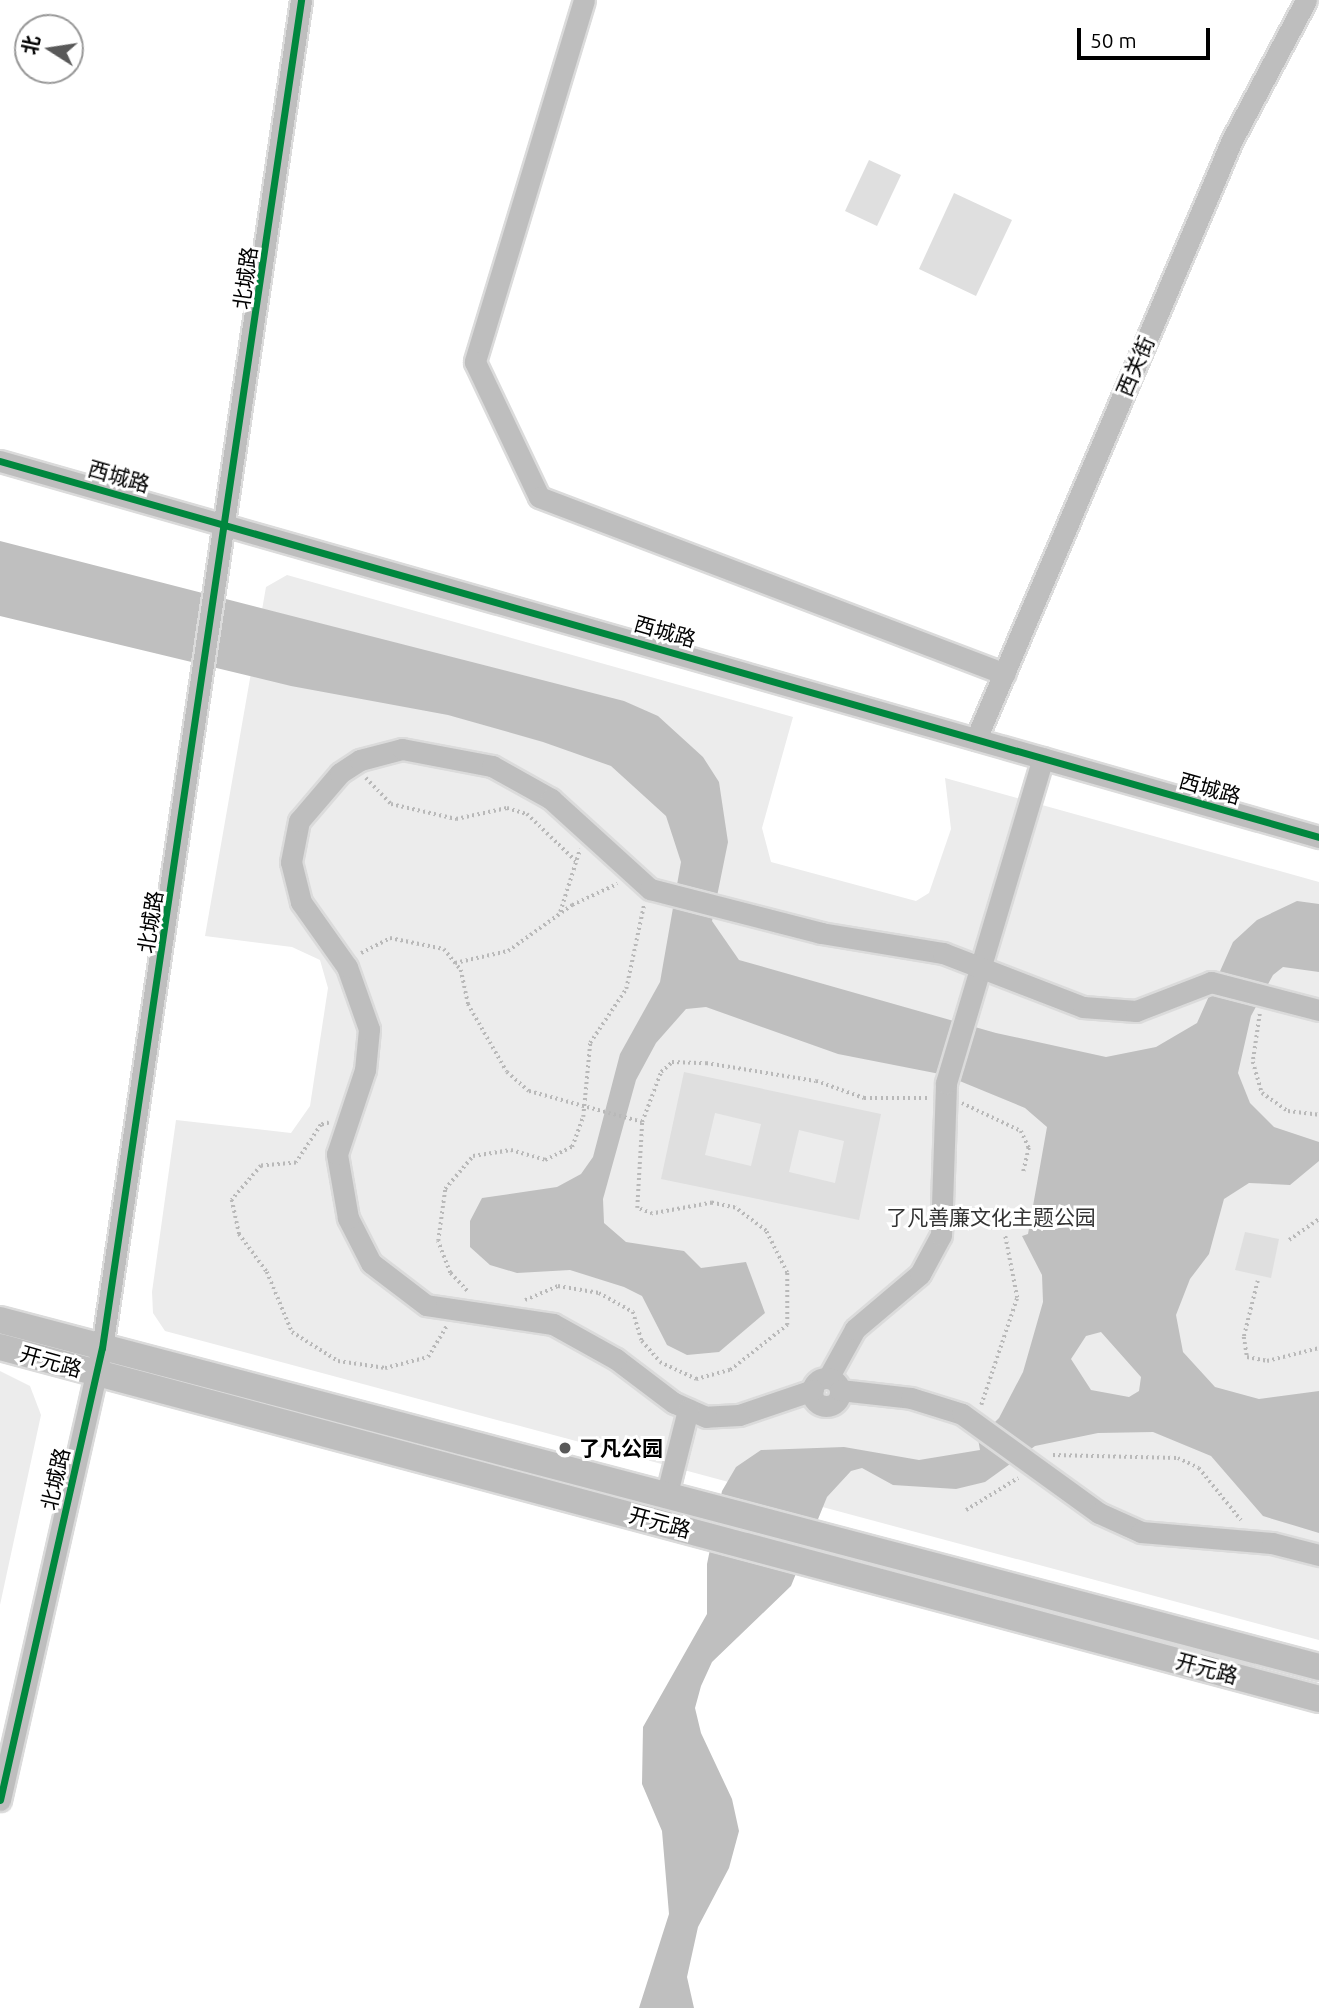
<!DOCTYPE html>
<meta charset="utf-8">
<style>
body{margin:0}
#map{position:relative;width:1319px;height:2008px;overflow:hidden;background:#fff;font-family:Ubuntu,"Noto Sans SC",sans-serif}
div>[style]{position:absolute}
.green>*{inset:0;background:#ececec}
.water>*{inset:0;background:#bfbfbf}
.building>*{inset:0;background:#dfdfdf}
.path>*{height:3.5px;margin-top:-1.75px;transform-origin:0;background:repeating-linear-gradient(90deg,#b9b9b9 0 2px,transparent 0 5.5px)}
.roads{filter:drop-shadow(2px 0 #dbdbdb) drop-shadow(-2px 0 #dbdbdb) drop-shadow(0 2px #dbdbdb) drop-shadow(0 -2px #dbdbdb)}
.minor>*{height:21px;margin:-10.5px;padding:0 10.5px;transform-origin:10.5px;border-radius:10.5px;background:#bebebe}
.minor>.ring{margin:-10.5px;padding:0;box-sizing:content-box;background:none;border:21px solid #bebebe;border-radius:50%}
.major>*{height:26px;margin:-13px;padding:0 13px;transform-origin:13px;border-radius:13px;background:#bebebe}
.cycleway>*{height:7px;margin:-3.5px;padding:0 3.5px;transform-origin:3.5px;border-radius:3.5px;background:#00873e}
.dots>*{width:19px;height:19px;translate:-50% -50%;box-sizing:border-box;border:4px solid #fff;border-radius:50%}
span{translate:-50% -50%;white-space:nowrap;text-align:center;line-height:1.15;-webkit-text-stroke:6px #fff;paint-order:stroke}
.street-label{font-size:21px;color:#000}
.park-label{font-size:21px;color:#333}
.poi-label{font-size:21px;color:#000;font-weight:700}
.left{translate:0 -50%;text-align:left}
.north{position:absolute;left:14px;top:14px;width:70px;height:70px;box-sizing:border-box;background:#fff;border:2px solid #999;border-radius:50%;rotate:282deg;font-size:19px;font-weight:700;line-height:28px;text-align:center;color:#000}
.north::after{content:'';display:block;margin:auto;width:24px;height:32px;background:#595959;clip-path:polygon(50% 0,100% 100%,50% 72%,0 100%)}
.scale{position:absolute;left:1077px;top:28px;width:133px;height:32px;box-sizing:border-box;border:4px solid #000;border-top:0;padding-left:9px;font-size:21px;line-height:24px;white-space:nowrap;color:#000;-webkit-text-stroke:5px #fff;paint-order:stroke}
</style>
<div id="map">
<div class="green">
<div style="clip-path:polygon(287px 575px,793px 717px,762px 828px,771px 862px,916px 901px,929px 893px,951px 829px,945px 778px,1319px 882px,1319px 1640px,165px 1331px,153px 1313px,152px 1292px,176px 1120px,291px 1133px,310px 1106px,328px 988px,320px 960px,292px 947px,205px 936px,266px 587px)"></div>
<div style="clip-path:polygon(0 1371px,30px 1386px,41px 1415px,0 1605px)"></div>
</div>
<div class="water">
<div style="clip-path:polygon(evenodd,0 541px,624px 701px,658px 716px,703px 757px,719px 782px,728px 842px,712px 921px,739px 960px,996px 1033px,1106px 1057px,1156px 1047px,1197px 1023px,1233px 942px,1257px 920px,1297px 901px,1319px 904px,1319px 972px,1283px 967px,1273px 975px,1251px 1016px,1238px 1073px,1250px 1103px,1274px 1127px,1319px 1142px,1319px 1161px,1290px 1185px,1249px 1183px,1224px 1199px,1209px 1254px,1190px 1279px,1176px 1315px,1183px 1352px,1215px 1387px,1259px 1399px,1319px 1391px,1319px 1533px,1263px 1516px,1211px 1456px,1153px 1432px,1098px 1433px,1035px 1446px,985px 1482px,956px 1489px,893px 1485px,862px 1468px,851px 1471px,827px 1497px,791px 1586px,712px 1662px,701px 1686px,695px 1708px,701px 1733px,732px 1799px,739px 1831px,729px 1868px,698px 1927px,687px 1977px,694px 2008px,639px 2008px,669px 1914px,662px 1831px,642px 1784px,643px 1727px,707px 1614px,707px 1564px,722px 1491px,736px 1467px,761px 1450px,844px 1447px,919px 1460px,980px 1450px,978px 1439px,999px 1418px,1023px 1372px,1043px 1302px,1042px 1275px,1022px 1236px,1028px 1234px,1047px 1127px,1025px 1108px,945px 1075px,838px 1054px,706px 1007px,686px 1009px,656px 1043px,636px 1080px,603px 1199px,604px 1223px,626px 1242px,684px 1251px,701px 1268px,746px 1262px,765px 1313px,719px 1352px,687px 1355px,667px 1345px,642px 1296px,624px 1287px,570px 1270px,517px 1273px,490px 1265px,470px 1247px,470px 1221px,482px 1198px,557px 1187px,581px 1174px,593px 1157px,620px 1054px,660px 982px,681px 862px,666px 816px,611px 766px,543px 742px,448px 715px,291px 686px,0 616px,0 541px,1101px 1332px,1141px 1377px,1139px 1391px,1129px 1397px,1091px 1390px,1071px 1359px,1086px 1336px,1101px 1332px)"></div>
</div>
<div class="building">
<div style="clip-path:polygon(869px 160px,901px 175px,877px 226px,845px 211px)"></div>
<div style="clip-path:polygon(954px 193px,1012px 220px,976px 296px,919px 269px)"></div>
<div style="clip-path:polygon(evenodd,684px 1072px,881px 1114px,859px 1220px,661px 1179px,684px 1072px,715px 1113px,761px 1124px,751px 1166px,705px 1155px,715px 1113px,684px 1072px,799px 1130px,844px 1141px,835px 1183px,789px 1172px,799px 1130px)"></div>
<div style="clip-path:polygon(1245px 1232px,1279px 1239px,1271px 1278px,1235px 1270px)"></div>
</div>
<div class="path">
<div style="left:366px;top:778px;width:36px;rotate:46deg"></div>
<div style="left:391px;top:804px;width:67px;rotate:13deg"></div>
<div style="left:456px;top:819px;width:52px;rotate:-12.2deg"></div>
<div style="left:507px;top:808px;width:21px;rotate:17deg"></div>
<div style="left:527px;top:814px;width:69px;rotate:43.8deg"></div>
<div style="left:560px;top:912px;width:66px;rotate:-72.4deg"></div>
<div style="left:361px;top:953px;width:33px;rotate:-27deg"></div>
<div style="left:390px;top:938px;width:55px;rotate:11.5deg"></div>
<div style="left:444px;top:949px;width:27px;rotate:51deg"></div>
<div style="left:461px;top:970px;width:35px;rotate:78deg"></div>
<div style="left:468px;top:1004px;width:78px;rotate:60.2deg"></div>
<div style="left:507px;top:1072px;width:29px;rotate:41deg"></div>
<div style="left:529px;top:1091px;width:117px;rotate:15.3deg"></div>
<div style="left:455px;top:963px;width:54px;rotate:-12.8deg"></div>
<div style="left:508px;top:951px;width:79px;rotate:-35.7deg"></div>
<div style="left:572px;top:905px;width:50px;rotate:-25deg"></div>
<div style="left:1260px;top:1014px;width:49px;rotate:98.3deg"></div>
<div style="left:1253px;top:1062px;width:32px;rotate:74deg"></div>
<div style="left:1262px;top:1093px;width:32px;rotate:35deg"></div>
<div style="left:1288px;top:1111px;width:31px;rotate:7deg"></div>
<div style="left:962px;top:1103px;width:65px;rotate:25.4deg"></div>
<div style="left:1021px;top:1131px;width:19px;rotate:65deg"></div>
<div style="left:1029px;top:1148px;width:26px;rotate:103deg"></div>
<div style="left:329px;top:1123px;width:8px;rotate:166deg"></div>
<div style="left:321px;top:1125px;width:45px;rotate:123.3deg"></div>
<div style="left:296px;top:1163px;width:35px;rotate:175deg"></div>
<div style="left:261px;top:1166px;width:45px;rotate:130.5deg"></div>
<div style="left:232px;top:1200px;width:35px;rotate:78deg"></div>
<div style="left:239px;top:1234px;width:47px;rotate:53.6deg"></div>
<div style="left:267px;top:1272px;width:65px;rotate:67.4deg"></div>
<div style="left:292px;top:1332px;width:54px;rotate:32.2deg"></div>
<div style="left:338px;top:1361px;width:48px;rotate:8.5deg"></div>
<div style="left:385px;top:1368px;width:44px;rotate:-14.3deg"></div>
<div style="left:428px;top:1357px;width:37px;rotate:-59deg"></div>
<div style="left:1289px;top:1240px;width:37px;rotate:-35deg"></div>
<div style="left:1258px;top:1281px;width:58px;rotate:104deg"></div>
<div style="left:1244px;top:1337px;width:20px;rotate:81deg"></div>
<div style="left:1247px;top:1357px;width:20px;rotate:11deg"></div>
<div style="left:1267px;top:1361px;width:54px;rotate:-14deg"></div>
<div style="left:467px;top:1291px;width:25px;rotate:-133deg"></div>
<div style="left:450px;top:1273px;width:34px;rotate:-111deg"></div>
<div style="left:438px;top:1241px;width:52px;rotate:-82.3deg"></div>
<div style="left:445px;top:1189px;width:43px;rotate:-49.7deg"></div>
<div style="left:473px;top:1156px;width:38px;rotate:-9deg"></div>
<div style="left:511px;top:1150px;width:35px;rotate:16deg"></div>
<div style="left:545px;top:1160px;width:30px;rotate:-26deg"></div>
<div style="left:572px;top:1147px;width:32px;rotate:-70deg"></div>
<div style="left:583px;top:1117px;width:74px;rotate:-84.6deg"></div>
<div style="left:590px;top:1043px;width:65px;rotate:-56.3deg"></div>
<div style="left:626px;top:989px;width:87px;rotate:-78deg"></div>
<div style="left:525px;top:1300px;width:36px;rotate:-23deg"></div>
<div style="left:558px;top:1286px;width:42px;rotate:9.7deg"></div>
<div style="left:599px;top:1293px;width:39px;rotate:29deg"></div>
<div style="left:633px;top:1312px;width:30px;rotate:73deg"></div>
<div style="left:642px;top:1341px;width:28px;rotate:49deg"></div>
<div style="left:660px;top:1362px;width:40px;rotate:25deg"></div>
<div style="left:696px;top:1379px;width:35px;rotate:-15deg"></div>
<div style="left:730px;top:1370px;width:73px;rotate:-38.3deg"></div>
<div style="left:787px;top:1325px;width:52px;rotate:-90deg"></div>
<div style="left:787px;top:1273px;width:47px;rotate:-116.6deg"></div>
<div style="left:766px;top:1231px;width:39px;rotate:-143deg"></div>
<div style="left:735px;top:1208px;width:24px;rotate:-168deg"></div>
<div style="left:712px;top:1203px;width:61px;rotate:169.6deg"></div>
<div style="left:652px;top:1214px;width:16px;rotate:-158deg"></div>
<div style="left:637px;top:1208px;width:86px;rotate:-86.7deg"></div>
<div style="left:642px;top:1122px;width:53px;rotate:-69.2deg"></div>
<div style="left:661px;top:1072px;width:15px;rotate:-42deg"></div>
<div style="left:672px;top:1062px;width:34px;rotate:2deg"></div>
<div style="left:706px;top:1063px;width:111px;rotate:9.3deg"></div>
<div style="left:816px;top:1081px;width:51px;rotate:19.5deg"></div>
<div style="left:864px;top:1098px;width:63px"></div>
<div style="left:981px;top:1405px;width:113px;rotate:-71.4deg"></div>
<div style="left:1017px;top:1298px;width:63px;rotate:-101deg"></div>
<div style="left:1053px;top:1455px;width:125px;rotate:1.4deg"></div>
<div style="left:1178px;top:1458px;width:23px;rotate:25deg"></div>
<div style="left:1199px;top:1468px;width:67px;rotate:51.1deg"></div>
<div style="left:966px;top:1510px;width:61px;rotate:-31.6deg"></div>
</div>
<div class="roads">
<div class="minor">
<div style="left:584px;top:0;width:378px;rotate:106.8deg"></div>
<div style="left:475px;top:362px;width:149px;rotate:64.6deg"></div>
<div style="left:539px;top:497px;width:498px;rotate:20.8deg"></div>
<div style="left:0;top:461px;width:1372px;rotate:15.91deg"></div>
<div style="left:976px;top:739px;width:651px;rotate:-66.86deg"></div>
<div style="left:1232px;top:140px;width:158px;rotate:-62.1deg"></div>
<div style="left:828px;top:1378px;width:56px;rotate:-61.1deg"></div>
<div style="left:855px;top:1329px;width:85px;rotate:-40.2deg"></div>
<div style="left:920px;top:1274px;width:44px;rotate:-61.7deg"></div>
<div style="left:941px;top:1235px;width:152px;rotate:-88.1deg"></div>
<div style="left:946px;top:1083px;width:339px;rotate:-73.4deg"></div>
<div class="ring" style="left:812px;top:1378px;width:7px;height:7px"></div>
<div style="left:813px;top:1390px;width:78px;rotate:161.3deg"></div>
<div style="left:739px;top:1415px;width:33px;rotate:177deg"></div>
<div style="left:706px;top:1417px;width:35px;rotate:-156deg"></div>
<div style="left:674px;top:1403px;width:73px;rotate:-142.8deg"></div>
<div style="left:616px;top:1359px;width:72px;rotate:-150.9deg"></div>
<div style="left:553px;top:1324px;width:128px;rotate:-171.5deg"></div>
<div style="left:426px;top:1305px;width:69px;rotate:-142.6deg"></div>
<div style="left:371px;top:1263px;width:51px;rotate:-117.1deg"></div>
<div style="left:348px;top:1218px;width:65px;rotate:-99.8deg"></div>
<div style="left:337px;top:1154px;width:89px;rotate:-71.6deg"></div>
<div style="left:365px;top:1070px;width:41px;rotate:-84.4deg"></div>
<div style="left:369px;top:1029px;width:66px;rotate:-109.5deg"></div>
<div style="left:347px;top:967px;width:80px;rotate:-125.3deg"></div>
<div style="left:301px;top:902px;width:41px;rotate:-104deg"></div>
<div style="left:291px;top:862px;width:42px;rotate:-79deg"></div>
<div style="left:299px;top:821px;width:63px;rotate:-49.5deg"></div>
<div style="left:340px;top:773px;width:24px;rotate:-33deg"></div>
<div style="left:360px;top:760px;width:43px;rotate:-14.7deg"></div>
<div style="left:402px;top:749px;width:92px;rotate:10.7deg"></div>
<div style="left:492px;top:766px;width:68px;rotate:29.2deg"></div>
<div style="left:551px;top:799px;width:134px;rotate:42.3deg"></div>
<div style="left:650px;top:889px;width:177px;rotate:14.4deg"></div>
<div style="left:821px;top:933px;width:124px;rotate:9.3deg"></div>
<div style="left:943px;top:953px;width:150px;rotate:21.1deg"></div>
<div style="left:1083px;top:1007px;width:53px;rotate:4.3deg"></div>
<div style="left:1136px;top:1011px;width:80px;rotate:-21.1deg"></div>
<div style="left:1211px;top:982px;width:112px;rotate:14.5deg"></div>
<div style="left:840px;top:1390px;width:71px;rotate:6.4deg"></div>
<div style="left:911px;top:1398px;width:53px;rotate:17.4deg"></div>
<div style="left:962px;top:1414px;width:169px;rotate:35.9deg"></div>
<div style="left:1099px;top:1513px;width:46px;rotate:24.3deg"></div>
<div style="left:1141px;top:1532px;width:131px;rotate:4.8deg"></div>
<div style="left:1272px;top:1543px;width:49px;rotate:14.3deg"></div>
<div style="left:667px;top:1493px;width:86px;rotate:-75.8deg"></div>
<div style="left:0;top:1800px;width:463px;rotate:-77.3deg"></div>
<div style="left:102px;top:1348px;width:1363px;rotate:-81.6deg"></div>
</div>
<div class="major">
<div style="left:0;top:1320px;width:1364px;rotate:14.74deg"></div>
<div style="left:0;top:1347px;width:1365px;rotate:14.94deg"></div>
</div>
</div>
<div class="cycleway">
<div style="left:0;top:461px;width:1372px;rotate:15.91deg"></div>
<div style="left:0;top:1800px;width:463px;rotate:-77.3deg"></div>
<div style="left:102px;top:1348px;width:1363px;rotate:-81.6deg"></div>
</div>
<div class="dots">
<div style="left:565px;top:1448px;background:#595959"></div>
</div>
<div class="street-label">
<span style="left:245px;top:278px;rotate:-82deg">北城路</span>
<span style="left:1135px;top:366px;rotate:-67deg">西关街</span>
<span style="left:119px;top:476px;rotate:16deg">西城路</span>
<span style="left:665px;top:631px;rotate:16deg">西城路</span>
<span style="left:1210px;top:788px;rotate:16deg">西城路</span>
<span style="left:150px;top:922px;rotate:-81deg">北城路</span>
<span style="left:51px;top:1361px;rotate:16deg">开元路</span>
<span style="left:55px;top:1479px;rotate:-77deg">北城路</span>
<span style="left:660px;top:1522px;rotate:15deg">开元路</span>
<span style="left:1207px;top:1668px;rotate:15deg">开元路</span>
</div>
<div class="park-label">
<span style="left:991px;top:1217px">了凡善廉文化主题公园</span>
</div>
<div class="poi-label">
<span class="left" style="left:579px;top:1448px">了凡公园</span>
</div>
<div class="north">北</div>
<div class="scale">50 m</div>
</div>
